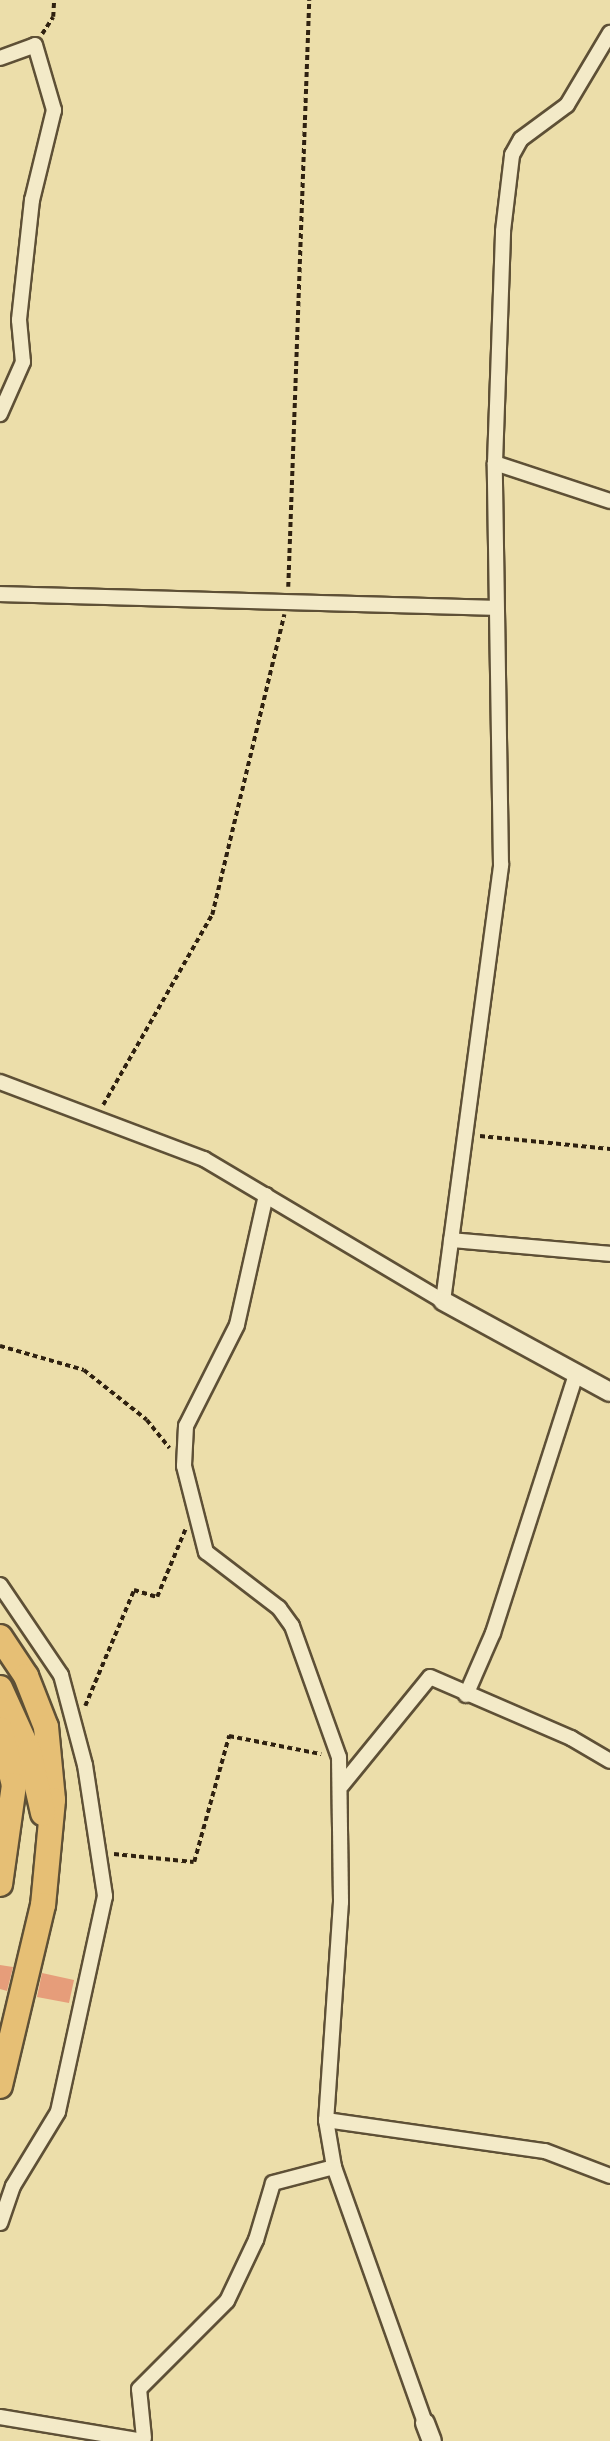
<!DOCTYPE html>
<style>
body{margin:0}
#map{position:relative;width:610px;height:2441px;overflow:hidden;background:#ecdeaa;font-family:"Sorts Mill Goudy",serif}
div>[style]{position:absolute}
.building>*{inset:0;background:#e69d7a}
.path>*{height:3.5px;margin-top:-1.75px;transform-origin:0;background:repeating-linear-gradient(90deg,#2f2110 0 5px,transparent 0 8.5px)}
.roads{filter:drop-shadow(2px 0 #5e5036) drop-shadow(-2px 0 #5e5036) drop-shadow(0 2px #5e5036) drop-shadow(0 -2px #5e5036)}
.minor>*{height:14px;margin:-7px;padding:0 7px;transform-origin:7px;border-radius:7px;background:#f3eac8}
.tertiary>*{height:18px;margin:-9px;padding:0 9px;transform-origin:9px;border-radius:9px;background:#f3eac8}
.motorway>*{height:24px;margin:-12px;padding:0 12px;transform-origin:12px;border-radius:12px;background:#e6bf75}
span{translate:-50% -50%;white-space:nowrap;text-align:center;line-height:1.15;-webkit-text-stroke:6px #f3eac8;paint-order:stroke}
</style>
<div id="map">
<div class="building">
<div style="clip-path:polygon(0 1965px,13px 1967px,7px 1991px,0 1989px)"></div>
<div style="clip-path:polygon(42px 1973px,74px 1980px,69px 2003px,37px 1997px)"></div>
</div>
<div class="path">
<div style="left:42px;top:34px;width:20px;rotate:-57deg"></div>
<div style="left:53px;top:17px;width:17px;rotate:-87deg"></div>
<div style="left:288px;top:587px;width:587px;rotate:-87.95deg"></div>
<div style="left:103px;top:1105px;width:219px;rotate:-60.2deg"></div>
<div style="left:212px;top:915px;width:309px;rotate:-76.5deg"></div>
<div style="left:480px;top:1136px;width:131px;rotate:5.7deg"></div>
<div style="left:0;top:1346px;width:87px;rotate:15.9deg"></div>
<div style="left:84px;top:1370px;width:80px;rotate:38.4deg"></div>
<div style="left:147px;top:1420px;width:36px;rotate:51deg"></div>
<div style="left:85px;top:1706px;width:126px;rotate:-67.1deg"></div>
<div style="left:134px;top:1590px;width:24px;rotate:17deg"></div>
<div style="left:157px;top:1597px;width:73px;rotate:-67.3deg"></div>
<div style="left:114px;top:1854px;width:80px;rotate:5.7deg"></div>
<div style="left:194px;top:1862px;width:131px;rotate:-74.5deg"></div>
<div style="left:229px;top:1736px;width:94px;rotate:11.1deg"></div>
</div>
<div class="roads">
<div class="minor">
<div style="left:0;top:58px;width:37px;rotate:-20deg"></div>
<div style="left:35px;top:45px;width:68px;rotate:73.7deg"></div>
<div style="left:54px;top:110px;width:93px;rotate:103.7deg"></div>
<div style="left:32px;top:200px;width:121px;rotate:96.2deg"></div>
<div style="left:19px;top:320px;width:42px;rotate:84.6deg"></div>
<div style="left:23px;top:362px;width:57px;rotate:113.9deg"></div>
<div style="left:495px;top:463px;width:121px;rotate:18.3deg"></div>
<div style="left:0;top:594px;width:493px;rotate:1.6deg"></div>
<div style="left:0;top:1082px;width:218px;rotate:20.7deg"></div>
<div style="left:204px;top:1159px;width:278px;rotate:30.7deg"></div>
<div style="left:443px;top:1301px;width:440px;rotate:-82.4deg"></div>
<div style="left:501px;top:865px;width:402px;rotate:-90.9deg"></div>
<div style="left:495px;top:463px;width:232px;rotate:-88deg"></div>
<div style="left:503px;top:231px;width:77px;rotate:-83.2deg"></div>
<div style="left:512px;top:155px;width:18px;rotate:-61deg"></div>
<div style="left:521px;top:139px;width:57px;rotate:-36.5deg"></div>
<div style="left:567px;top:105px;width:84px;rotate:-59.2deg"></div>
<div style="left:266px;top:1195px;width:133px;rotate:102.6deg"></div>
<div style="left:237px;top:1325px;width:113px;rotate:116.8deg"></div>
<div style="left:186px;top:1426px;width:40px;rotate:92.9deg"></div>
<div style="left:184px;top:1466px;width:89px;rotate:75.7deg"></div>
<div style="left:206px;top:1552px;width:92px;rotate:37.5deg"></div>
<div style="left:279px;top:1608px;width:22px;rotate:54deg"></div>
<div style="left:292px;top:1626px;width:139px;rotate:70.3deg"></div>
<div style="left:339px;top:1757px;width:145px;rotate:89.2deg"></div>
<div style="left:341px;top:1902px;width:219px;rotate:93.9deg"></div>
<div style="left:326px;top:2120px;width:48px;rotate:80.3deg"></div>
<div style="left:334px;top:2167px;width:272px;rotate:70.4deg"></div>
<div style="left:451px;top:1240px;width:160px;rotate:5deg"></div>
<div style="left:0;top:1585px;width:109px;rotate:55.9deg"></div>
<div style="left:61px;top:1675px;width:93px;rotate:75.1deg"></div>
<div style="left:85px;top:1765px;width:133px;rotate:81.3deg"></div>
<div style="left:105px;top:1896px;width:221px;rotate:102.3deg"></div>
<div style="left:58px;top:2112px;width:87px;rotate:121.3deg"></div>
<div style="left:13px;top:2186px;width:39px;rotate:109deg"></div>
<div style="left:466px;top:1695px;width:68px;rotate:-66.5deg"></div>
<div style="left:493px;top:1633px;width:272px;rotate:-72.2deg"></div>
<div style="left:342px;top:1785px;width:139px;rotate:-50.8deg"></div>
<div style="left:430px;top:1677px;width:154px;rotate:23.4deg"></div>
<div style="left:571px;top:1738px;width:45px;rotate:30.5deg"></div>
<div style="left:326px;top:2120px;width:221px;rotate:8.1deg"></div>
<div style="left:545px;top:2151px;width:70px;rotate:21deg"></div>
<div style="left:0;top:2417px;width:145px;rotate:9.5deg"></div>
<div style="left:144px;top:2438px;width:49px;rotate:-95.8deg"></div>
<div style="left:139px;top:2389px;width:124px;rotate:-45deg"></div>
<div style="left:227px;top:2301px;width:68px;rotate:-64.6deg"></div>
<div style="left:256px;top:2240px;width:59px;rotate:-73.4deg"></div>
<div style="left:273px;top:2183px;width:63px;rotate:-14.7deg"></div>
</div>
<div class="tertiary">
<div style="left:443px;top:1301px;width:190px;rotate:28.6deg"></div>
<div style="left:425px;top:2423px;width:19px;rotate:69deg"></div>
</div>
<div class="motorway">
<div style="left:0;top:1637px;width:47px;rotate:56.3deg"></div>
<div style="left:26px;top:1676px;width:55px;rotate:68.6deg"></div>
<div style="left:46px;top:1727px;width:73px;rotate:84.5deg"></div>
<div style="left:53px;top:1800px;width:105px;rotate:95.4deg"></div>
<div style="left:43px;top:1905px;width:186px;rotate:103.4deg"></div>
<div style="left:0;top:1688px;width:70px;rotate:65.6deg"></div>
<div style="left:29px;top:1752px;width:63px;rotate:77.1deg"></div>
<div style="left:0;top:1729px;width:58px;rotate:76deg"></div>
<div style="left:14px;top:1785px;width:100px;rotate:98deg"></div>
</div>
</div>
</div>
